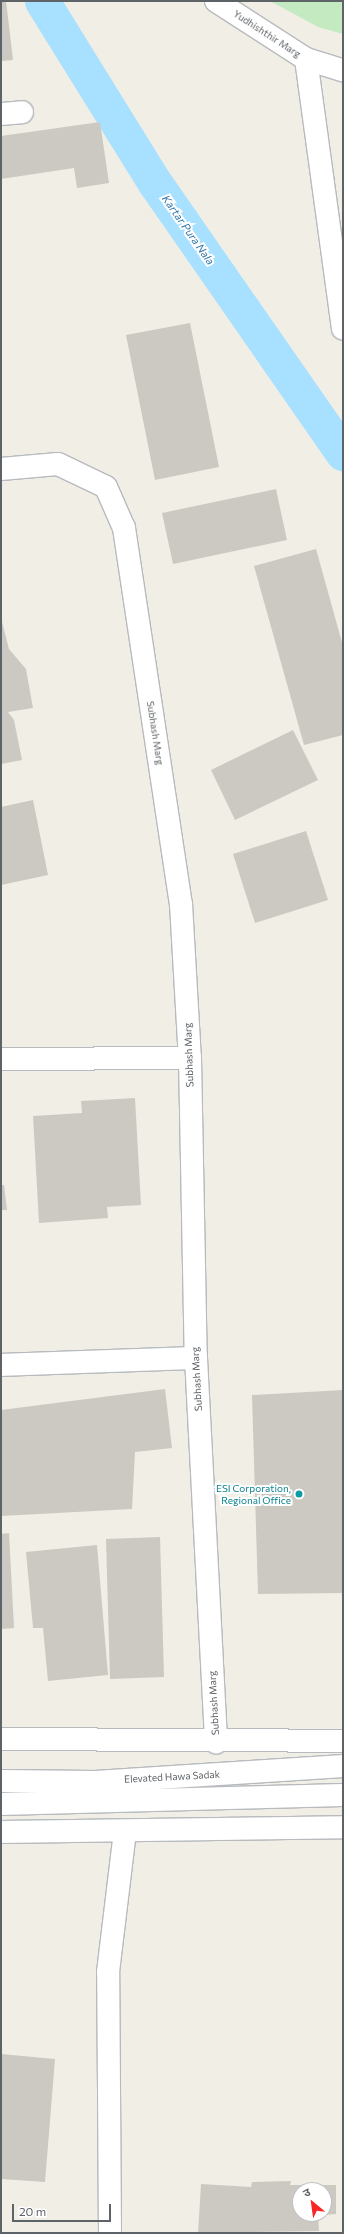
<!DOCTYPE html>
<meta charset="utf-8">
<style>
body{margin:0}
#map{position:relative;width:344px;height:2234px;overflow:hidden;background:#f1eee6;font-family:Commissioner,"Noto Sans Devanagari",sans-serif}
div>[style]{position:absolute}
.green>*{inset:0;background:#c4eac1}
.canal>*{height:35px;margin:-17.5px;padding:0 17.5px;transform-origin:17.5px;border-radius:17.5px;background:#a8e0ff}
.building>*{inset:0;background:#ccc9c3}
.roads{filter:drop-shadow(1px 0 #b7babe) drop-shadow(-1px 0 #b7babe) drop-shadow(0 1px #b7babe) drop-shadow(0 -1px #b7babe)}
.street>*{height:22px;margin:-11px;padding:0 11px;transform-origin:11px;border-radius:11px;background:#fff}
.secondary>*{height:22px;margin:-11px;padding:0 11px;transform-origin:11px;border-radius:11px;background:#fff}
.dots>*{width:11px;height:11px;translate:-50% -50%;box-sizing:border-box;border:2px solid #fff;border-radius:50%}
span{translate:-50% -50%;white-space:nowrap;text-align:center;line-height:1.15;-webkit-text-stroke:4px #fff;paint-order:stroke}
.street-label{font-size:10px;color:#5e6368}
.culture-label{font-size:10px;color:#0d838f}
.right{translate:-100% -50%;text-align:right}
.water-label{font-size:11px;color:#3677a9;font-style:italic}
.frame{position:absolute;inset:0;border:2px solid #5e6368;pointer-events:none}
.north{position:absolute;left:292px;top:2182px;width:40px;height:40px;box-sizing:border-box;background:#fff;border:1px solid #bfc1c3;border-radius:50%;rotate:331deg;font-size:11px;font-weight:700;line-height:16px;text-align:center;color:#5e6368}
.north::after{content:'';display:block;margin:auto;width:14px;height:18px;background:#f92525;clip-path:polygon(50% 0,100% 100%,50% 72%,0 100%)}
.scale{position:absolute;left:12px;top:2204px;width:99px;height:18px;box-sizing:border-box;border:2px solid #5e6368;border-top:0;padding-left:5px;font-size:12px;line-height:14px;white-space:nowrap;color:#5e6368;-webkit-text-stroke:3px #fff;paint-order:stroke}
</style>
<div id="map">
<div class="green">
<div style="clip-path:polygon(270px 1px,343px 1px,343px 34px,318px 27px)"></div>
</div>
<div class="canal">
<div style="left:42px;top:1px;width:214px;rotate:58.2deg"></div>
<div style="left:155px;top:183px;width:329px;rotate:55.2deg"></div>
</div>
<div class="building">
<div style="clip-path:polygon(1px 1px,6px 1px,13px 60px,1px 61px)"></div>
<div style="clip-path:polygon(100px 122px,109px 183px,77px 188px,74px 168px,1px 179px,1px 136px)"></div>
<div style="clip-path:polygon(190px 323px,219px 467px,155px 480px,126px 335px)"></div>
<div style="clip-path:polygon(276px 489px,287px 540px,173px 564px,162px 513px)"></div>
<div style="clip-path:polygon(316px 549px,343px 646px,343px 735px,304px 745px,254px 566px)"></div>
<div style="clip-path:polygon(1px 618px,9px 649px,26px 669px,33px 708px,8px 712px,14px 720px,22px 760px,1px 764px)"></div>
<div style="clip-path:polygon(293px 730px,318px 780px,235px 820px,211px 770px)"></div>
<div style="clip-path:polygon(33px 800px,48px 875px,1px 885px,1px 807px)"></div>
<div style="clip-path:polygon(306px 831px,328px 900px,255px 923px,233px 854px)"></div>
<div style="clip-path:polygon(135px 1098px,141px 1205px,107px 1207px,108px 1218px,39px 1223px,33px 1116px,82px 1113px,81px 1101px)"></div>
<div style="clip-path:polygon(1px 1185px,4px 1185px,7px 1210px,1px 1210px)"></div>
<div style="clip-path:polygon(165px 1389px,172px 1448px,135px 1452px,132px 1509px,1px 1516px,1px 1410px)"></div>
<div style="clip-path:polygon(343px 1390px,343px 1593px,258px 1594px,252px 1395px)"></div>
<div style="clip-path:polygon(9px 1533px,14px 1628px,1px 1629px,1px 1534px)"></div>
<div style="clip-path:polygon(160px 1537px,164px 1677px,110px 1679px,106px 1539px)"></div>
<div style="clip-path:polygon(97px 1545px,108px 1675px,48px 1681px,43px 1628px,33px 1628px,26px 1552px)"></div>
<div style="clip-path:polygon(1px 2054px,55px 2059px,45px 2182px,1px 2179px)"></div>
<div style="clip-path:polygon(291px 2181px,290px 2185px,336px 2185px,336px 2214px,324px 2215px,324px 2190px,300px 2190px,300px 2214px,318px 2214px,319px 2231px,198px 2233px,201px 2184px,251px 2187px,252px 2182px)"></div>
</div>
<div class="roads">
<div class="street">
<div style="left:216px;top:1px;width:107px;rotate:32.8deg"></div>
<div style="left:306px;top:59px;width:39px;rotate:17deg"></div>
<div style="left:306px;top:59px;width:272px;rotate:82.2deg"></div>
<div style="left:1px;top:114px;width:21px;rotate:-5deg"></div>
<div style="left:1px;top:469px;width:57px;rotate:-5deg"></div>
<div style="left:58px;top:464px;width:53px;rotate:25.6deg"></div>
<div style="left:106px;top:487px;width:45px;rotate:66.3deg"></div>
<div style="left:124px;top:528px;width:380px;rotate:81.4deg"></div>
<div style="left:181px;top:904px;width:154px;rotate:86.7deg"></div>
<div style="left:190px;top:1058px;width:300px;rotate:88.9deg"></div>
<div style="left:196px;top:1358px;width:385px;rotate:87deg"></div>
<div style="left:1px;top:1059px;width:189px;rotate:-0.3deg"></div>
<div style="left:1px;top:1365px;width:195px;rotate:-2.1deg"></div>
<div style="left:110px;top:2233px;width:261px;rotate:-90.4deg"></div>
<div style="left:108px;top:1972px;width:142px;rotate:-83.1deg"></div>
</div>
<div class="secondary">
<div style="left:1px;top:1739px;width:342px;rotate:0.3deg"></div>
<div style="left:1px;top:1781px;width:94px;rotate:0.6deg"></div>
<div style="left:95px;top:1782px;width:249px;rotate:-3.7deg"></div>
<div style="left:1px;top:1804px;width:342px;rotate:-1.5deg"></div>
<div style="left:1px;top:1832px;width:342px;rotate:-0.8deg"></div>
</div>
</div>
<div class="dots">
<div style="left:299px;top:1494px;background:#0f9aa8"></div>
</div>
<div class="street-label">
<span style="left:267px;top:34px;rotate:33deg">Yudhishthir Marg</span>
<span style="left:155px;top:733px;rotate:81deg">Subhash Marg</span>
<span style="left:189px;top:1055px;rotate:-92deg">Subhash Marg</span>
<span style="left:197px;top:1379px;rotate:-93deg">Subhash Marg</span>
<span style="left:214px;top:1703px;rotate:-93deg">Subhash Marg</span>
<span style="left:172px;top:1777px;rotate:-3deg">Elevated Hawa Sadak</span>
</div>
<div class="culture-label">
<span class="right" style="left:291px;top:1494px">ESI Corporation,<br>Regional Office</span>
</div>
<div class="water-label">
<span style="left:188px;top:230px;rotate:55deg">Kartar Pura Nala</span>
</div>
<div class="frame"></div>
<div class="north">उ</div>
<div class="scale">20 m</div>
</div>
